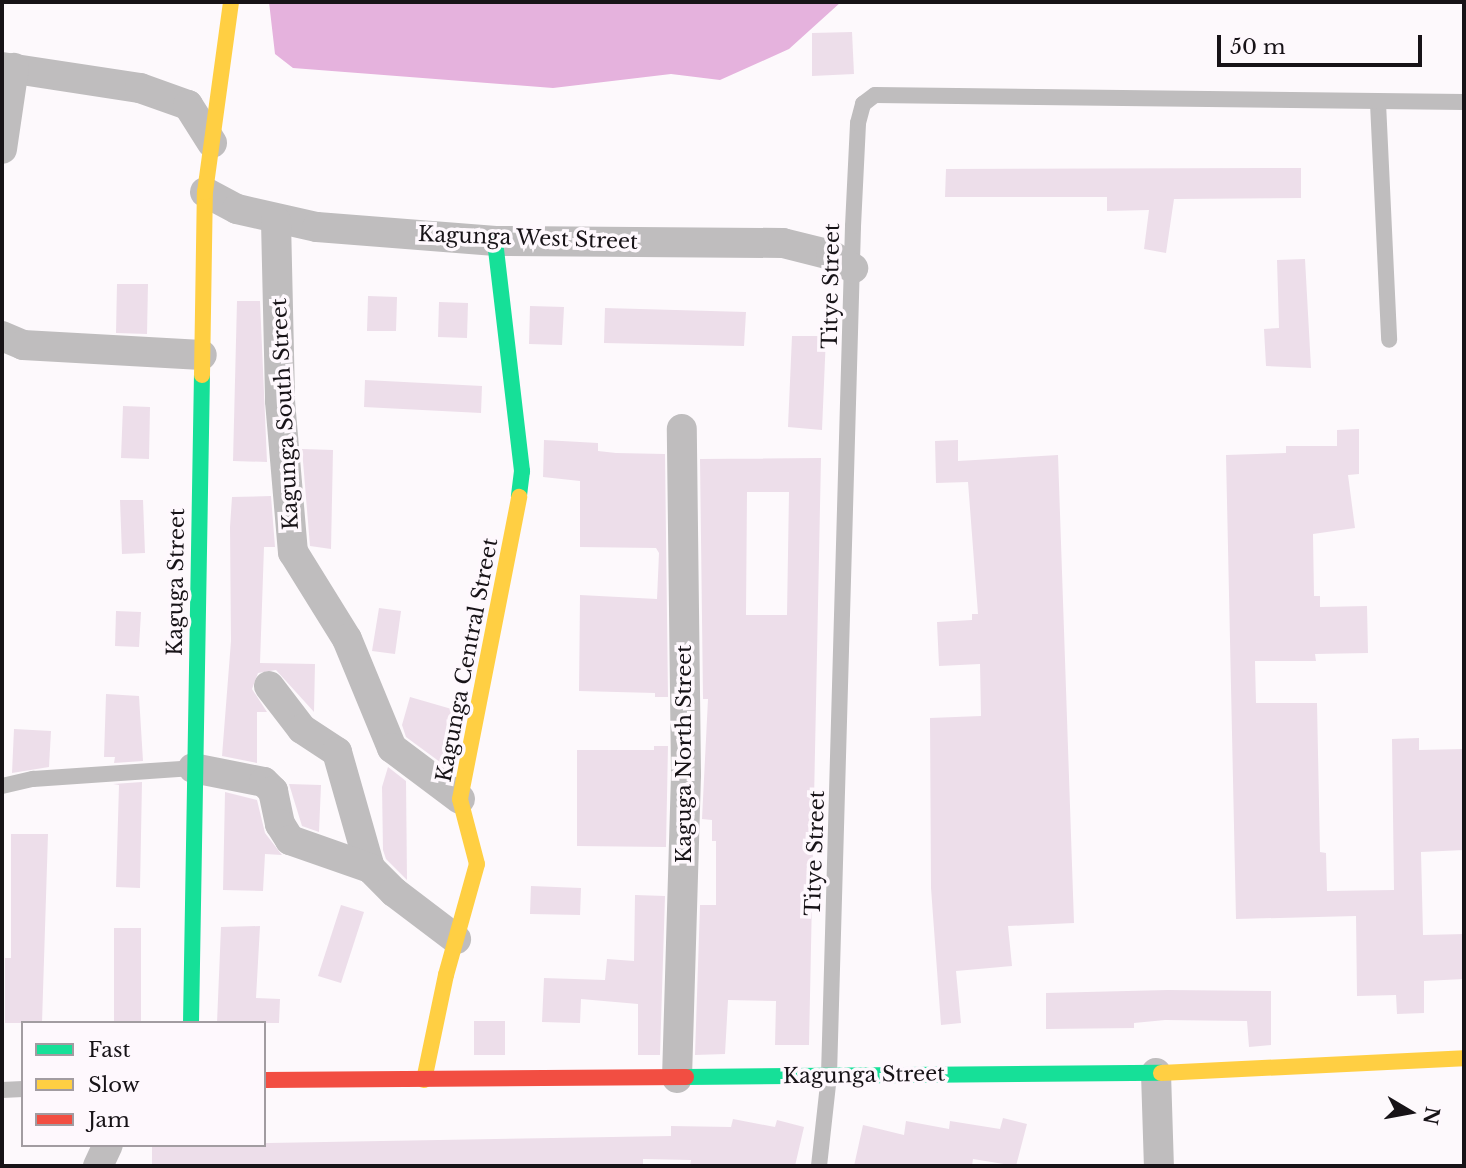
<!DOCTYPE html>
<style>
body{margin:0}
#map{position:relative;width:1466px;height:1168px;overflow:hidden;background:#fdf9fc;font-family:"Libre Baskerville",serif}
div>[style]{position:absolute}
.water>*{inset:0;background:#e5b2dd}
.building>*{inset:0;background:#eddeea}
.lane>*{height:16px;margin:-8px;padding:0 8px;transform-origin:8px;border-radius:8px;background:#bfbdbe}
.street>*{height:30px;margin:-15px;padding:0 15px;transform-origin:15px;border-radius:15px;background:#bfbdbe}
.fast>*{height:16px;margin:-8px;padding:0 8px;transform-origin:8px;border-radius:8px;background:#16e098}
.slow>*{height:16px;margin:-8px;padding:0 8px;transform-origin:8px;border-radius:8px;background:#ffcf43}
.jam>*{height:16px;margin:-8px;padding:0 8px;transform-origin:8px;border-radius:8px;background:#f24e42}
span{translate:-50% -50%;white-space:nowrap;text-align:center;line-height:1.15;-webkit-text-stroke:7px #fef8fd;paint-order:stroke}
.street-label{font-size:21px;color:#171317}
.frame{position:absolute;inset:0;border:4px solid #171317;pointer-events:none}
.legend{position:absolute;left:21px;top:1021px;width:245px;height:126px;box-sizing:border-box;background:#fef8fd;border:2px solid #a29ca1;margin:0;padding:9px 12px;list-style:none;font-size:21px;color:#171317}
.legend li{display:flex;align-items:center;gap:14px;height:35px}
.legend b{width:35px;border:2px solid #a29ca1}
.north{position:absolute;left:1375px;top:1077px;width:70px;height:70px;-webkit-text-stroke:5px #fef8fd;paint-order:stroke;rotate:100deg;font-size:19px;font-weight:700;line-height:28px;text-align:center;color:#171317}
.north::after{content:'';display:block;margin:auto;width:24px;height:32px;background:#171317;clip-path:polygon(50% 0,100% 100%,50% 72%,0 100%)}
.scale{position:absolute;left:1217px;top:35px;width:205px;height:32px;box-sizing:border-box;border:4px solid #171317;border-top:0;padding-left:9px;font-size:21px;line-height:24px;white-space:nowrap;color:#171317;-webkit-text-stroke:5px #fef8fd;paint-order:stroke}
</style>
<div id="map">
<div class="water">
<div style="clip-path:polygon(269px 2px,841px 2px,789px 49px,720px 80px,671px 74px,553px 88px,293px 68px,275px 54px)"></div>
</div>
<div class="building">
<div style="clip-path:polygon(852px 32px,854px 74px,812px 76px,812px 33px)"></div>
<div style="clip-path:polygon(1301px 168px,1301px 198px,1174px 199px,1166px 253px,1144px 249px,1149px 210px,1107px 211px,1107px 197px,945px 197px,946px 169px)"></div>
<div style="clip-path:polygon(1305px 259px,1311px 368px,1266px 366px,1264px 329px,1279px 328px,1277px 260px)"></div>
<div style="clip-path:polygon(117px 284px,148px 284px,147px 334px,116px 333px)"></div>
<div style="clip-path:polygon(368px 296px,397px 297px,396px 331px,367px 331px)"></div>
<div style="clip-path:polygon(237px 301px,260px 301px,267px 462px,233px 461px)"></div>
<div style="clip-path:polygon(439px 302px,468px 303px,467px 338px,438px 337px)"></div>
<div style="clip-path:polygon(530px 306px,564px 307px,562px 345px,529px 344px)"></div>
<div style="clip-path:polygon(605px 308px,746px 312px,744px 346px,604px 343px)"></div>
<div style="clip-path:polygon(792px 336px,826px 336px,822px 430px,788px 427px)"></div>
<div style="clip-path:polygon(365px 380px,482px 386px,481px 413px,364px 407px)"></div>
<div style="clip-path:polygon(123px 406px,150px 407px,149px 459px,121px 458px)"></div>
<div style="clip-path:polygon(1359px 429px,1359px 474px,1348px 475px,1355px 528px,1313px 534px,1314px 596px,1320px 596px,1320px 607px,1367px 606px,1368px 653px,1315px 654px,1316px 661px,1255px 661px,1256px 703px,1317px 703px,1320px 852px,1326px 853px,1327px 891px,1394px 890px,1392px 739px,1419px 738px,1419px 750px,1464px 749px,1464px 850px,1421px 852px,1423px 935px,1464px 934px,1464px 979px,1424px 981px,1424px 1013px,1397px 1014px,1396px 995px,1357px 996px,1356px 916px,1236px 919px,1226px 455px,1286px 453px,1286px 446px,1337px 446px,1337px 430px)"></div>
<div style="clip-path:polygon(544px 440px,598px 443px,598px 451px,616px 453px,665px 454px,668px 697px,655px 697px,655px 693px,579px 691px,580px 595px,657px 599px,659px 553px,656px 548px,580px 547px,580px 481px,543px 477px)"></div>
<div style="clip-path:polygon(958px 440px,958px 461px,1058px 455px,1074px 923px,1008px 926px,1012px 966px,956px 971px,961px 1023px,941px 1025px,931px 888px,930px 718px,981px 716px,980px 664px,939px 666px,937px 622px,972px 620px,972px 614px,978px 614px,968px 482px,936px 483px,935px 441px)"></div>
<div style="clip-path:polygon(302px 449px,333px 450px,331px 549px,310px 546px)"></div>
<div style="clip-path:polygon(evenodd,821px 458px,809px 1045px,775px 1045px,776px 1001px,728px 1000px,725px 1054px,695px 1055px,700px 905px,716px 905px,716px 841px,712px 841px,712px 820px,702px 819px,708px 699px,703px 699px,700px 459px,821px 458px,747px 492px,789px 492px,787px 615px,746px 615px,747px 492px)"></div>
<div style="clip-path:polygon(271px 496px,275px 547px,264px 547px,260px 663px,315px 664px,314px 712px,276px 670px,258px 673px,252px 689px,267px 712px,257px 712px,257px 763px,222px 756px,231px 641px,230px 527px,232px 497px)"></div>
<div style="clip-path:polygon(120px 500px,143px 500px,145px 553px,122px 554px)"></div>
<div style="clip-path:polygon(379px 608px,401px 611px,395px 654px,372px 651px)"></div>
<div style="clip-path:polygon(116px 611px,141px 612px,139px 647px,115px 646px)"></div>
<div style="clip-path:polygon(106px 694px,139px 696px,143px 761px,114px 763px,115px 757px,104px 757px)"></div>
<div style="clip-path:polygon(410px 697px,455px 710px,444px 765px,406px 737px,402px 725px)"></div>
<div style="clip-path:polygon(14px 729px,51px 731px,49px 767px,12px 773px)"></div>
<div style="clip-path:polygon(654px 746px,668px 746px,666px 847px,577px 846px,577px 750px,654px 750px)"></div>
<div style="clip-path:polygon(388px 767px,406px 781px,407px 880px,386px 859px,383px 850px,382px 787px)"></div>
<div style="clip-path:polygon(142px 782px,140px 888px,116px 887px,119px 785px,113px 784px)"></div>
<div style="clip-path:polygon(289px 784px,321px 785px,319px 832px,302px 826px)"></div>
<div style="clip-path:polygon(225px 792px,257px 800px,265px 833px,282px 855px,265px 854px,263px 891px,223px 890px)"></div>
<div style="clip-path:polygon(11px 834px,48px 834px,42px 1023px,5px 1023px,5px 958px,11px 958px)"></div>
<div style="clip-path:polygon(531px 886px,581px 888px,580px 915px,530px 914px)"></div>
<div style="clip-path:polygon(635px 895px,665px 896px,660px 1055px,638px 1055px,638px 1004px,581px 999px,580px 1023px,542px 1022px,544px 978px,605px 980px,607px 959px,634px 961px)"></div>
<div style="clip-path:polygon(341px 905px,364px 912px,341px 983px,318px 976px)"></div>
<div style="clip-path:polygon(260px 926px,256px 998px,280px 999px,279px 1023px,217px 1023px,221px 927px)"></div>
<div style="clip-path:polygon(114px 928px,141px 928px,141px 1023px,114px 1023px)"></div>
<div style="clip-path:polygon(1168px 990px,1271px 991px,1271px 1045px,1249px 1047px,1247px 1021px,1165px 1020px,1134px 1023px,1134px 1028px,1046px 1029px,1046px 993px)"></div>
<div style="clip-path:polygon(474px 1021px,505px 1021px,505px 1055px,474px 1055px)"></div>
<div style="clip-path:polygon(1003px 1118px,1027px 1124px,1016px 1166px,973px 1159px,972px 1166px,854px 1166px,863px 1125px,904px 1135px,906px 1121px,949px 1129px,950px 1121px,1000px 1129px)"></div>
<div style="clip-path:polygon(733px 1119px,775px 1127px,777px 1120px,804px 1127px,795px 1166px,690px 1166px,691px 1160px,643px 1159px,643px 1166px,152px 1166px,152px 1145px,671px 1136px,671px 1126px,731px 1127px)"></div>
</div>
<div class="lane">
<div style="left:1378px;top:103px;width:237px;rotate:87.3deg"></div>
<div style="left:2px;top:786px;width:32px;rotate:-13deg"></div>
<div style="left:33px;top:779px;width:160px;rotate:-3.9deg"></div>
<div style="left:2px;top:1090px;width:21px;rotate:-3deg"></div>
<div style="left:819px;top:1166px;width:92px;rotate:-83.7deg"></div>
<div style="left:829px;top:1075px;width:849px;rotate:-88.38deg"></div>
<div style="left:853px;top:226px;width:103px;rotate:-87.2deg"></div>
<div style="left:858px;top:123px;width:20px;rotate:-75deg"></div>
<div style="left:863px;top:104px;width:15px;rotate:-37deg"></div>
<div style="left:875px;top:95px;width:589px;rotate:0.68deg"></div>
</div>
<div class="street">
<div style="left:2px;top:67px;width:140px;rotate:8.7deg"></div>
<div style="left:140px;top:88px;width:51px;rotate:19.5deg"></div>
<div style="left:188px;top:105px;width:45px;rotate:57.7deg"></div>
<div style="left:2px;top:149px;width:82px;rotate:-81.6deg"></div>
<div style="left:205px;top:192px;width:36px;rotate:28deg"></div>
<div style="left:237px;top:209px;width:82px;rotate:12.7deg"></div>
<div style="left:317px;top:227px;width:179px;rotate:4.5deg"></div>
<div style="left:495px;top:241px;width:288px;rotate:0.4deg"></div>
<div style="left:783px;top:243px;width:49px;rotate:14deg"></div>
<div style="left:831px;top:255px;width:26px;rotate:31deg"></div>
<div style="left:276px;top:221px;width:180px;rotate:88.7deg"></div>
<div style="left:280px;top:401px;width:152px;rotate:85.1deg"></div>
<div style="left:293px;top:552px;width:102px;rotate:58.2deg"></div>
<div style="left:347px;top:639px;width:118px;rotate:67.6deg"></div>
<div style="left:392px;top:748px;width:85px;rotate:36.9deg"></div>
<div style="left:2px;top:336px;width:23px;rotate:23deg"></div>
<div style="left:23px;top:345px;width:179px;rotate:3.2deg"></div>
<div style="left:269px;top:686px;width:54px;rotate:52.5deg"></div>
<div style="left:302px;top:729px;width:42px;rotate:33.3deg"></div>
<div style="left:337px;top:752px;width:121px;rotate:74.1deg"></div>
<div style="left:370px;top:868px;width:34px;rotate:45deg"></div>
<div style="left:394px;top:892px;width:78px;rotate:37.2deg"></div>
<div style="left:193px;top:768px;width:72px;rotate:11.2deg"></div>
<div style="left:264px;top:782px;width:13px;rotate:45deg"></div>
<div style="left:273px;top:791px;width:34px;rotate:78deg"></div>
<div style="left:280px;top:824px;width:19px;rotate:58deg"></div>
<div style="left:290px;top:840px;width:85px;rotate:19.3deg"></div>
<div style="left:1156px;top:1073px;width:93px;rotate:88.2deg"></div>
<div style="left:677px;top:1078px;width:304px;rotate:-88.3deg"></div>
<div style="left:686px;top:774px;width:345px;rotate:-90.7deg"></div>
<div style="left:98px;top:1166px;width:23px;rotate:-65deg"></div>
</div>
<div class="fast">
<div style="left:495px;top:241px;width:232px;rotate:83.3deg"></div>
<div style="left:522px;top:471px;width:26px;rotate:97deg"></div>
<div style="left:191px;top:1023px;width:648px;rotate:-89.03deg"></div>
<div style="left:686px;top:1077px;width:475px;rotate:-0.5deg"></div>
</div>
<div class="slow">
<div style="left:202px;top:375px;width:183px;rotate:-89.1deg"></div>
<div style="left:205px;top:192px;width:192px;rotate:-82.2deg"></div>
<div style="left:1161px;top:1073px;width:303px;rotate:-2.8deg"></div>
<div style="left:424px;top:1080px;width:107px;rotate:-78.2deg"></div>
<div style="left:446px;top:975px;width:115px;rotate:-74.4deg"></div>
<div style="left:477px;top:864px;width:67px;rotate:-104.7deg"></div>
<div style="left:460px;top:799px;width:308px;rotate:-78.9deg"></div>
</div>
<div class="jam">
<div style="left:264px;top:1080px;width:422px;rotate:-0.4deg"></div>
</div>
<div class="street-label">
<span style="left:528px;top:238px;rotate:2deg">Kagunga West Street</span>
<span style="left:831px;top:286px;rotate:-89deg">Titye Street</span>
<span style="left:285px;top:414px;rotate:-93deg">Kagunga South Street</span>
<span style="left:176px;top:582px;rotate:-89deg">Kaguga Street</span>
<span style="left:467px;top:660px;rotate:-79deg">Kagunga Central Street</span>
<span style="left:684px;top:754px;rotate:-90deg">Kaguga North Street</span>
<span style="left:815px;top:853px;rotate:-88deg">Titye Street</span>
<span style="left:864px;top:1075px;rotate:-1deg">Kagunga Street</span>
</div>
<div class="frame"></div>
<ul class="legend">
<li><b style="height:9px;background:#16e098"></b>Fast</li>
<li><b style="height:9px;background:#ffcf43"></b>Slow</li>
<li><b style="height:9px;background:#f24e42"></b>Jam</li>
</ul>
<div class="north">N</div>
<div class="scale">50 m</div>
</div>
